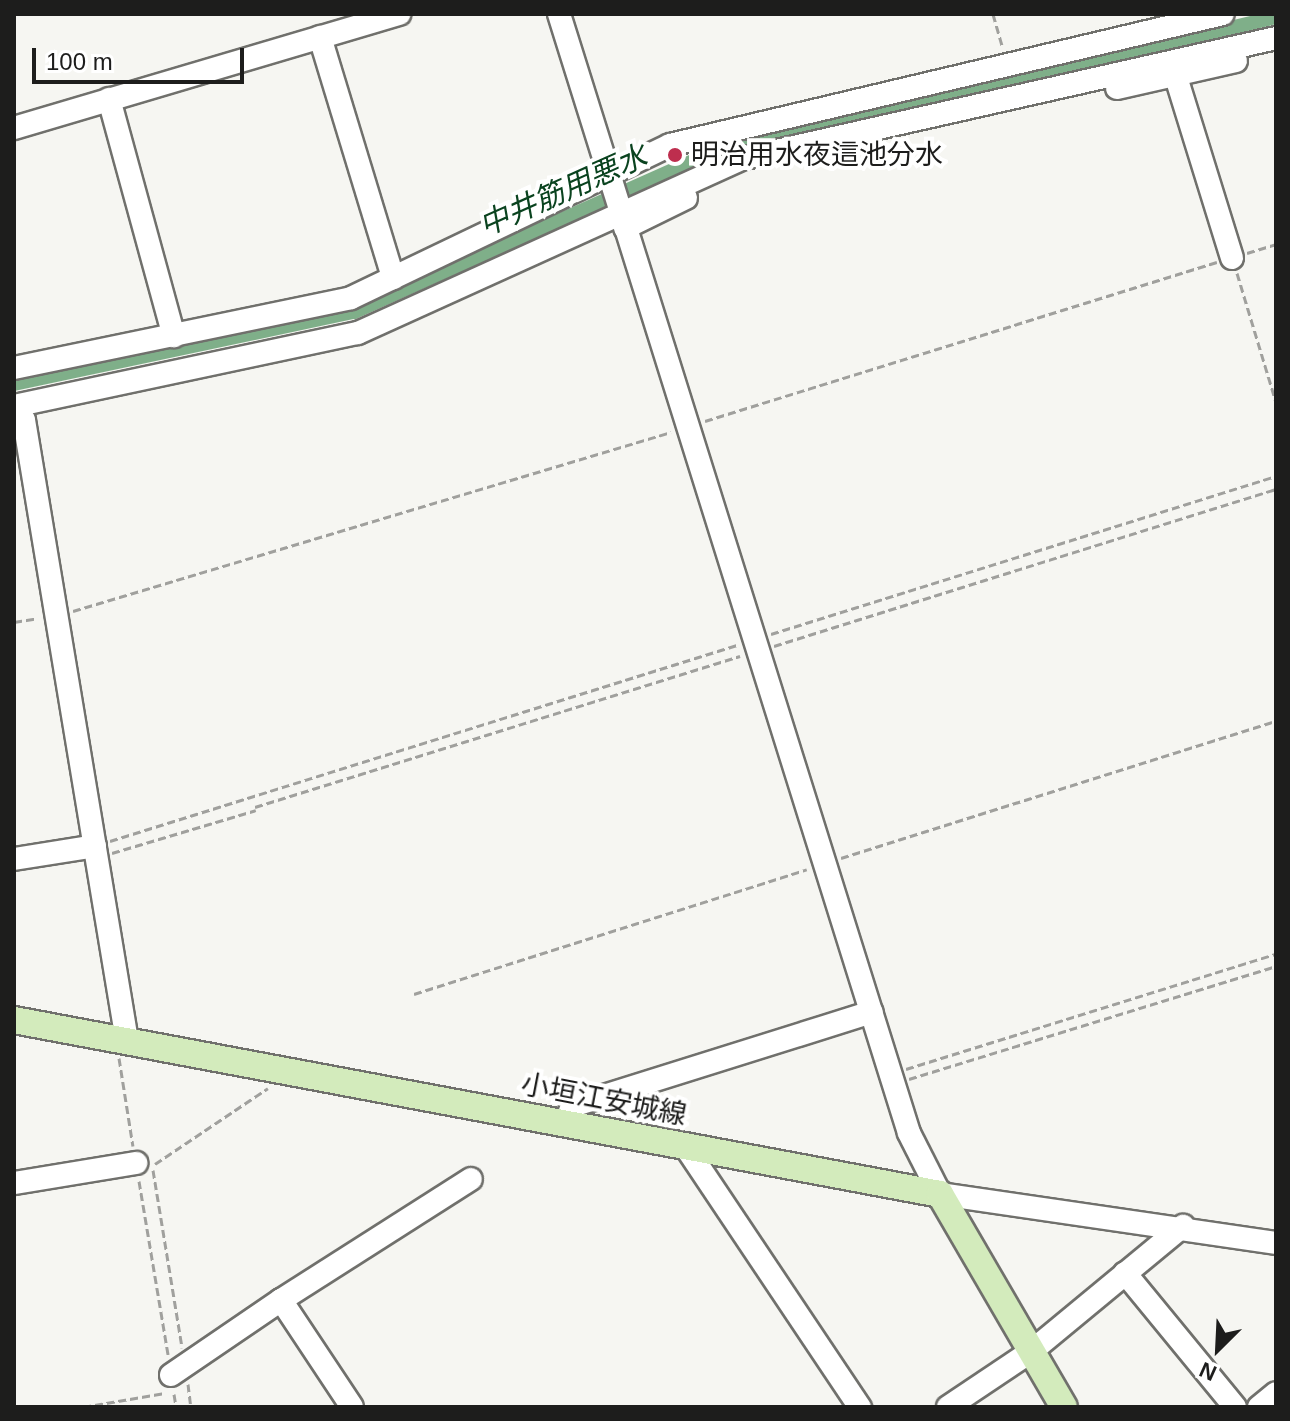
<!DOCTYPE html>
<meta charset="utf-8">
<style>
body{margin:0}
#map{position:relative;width:1290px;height:1421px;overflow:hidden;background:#f6f6f2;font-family:Arial,"Noto Sans JP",sans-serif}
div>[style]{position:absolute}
.canal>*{height:14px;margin:-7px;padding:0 7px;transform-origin:7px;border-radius:7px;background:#7faf89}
.path>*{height:3px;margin-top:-1.5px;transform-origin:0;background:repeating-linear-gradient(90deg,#a0a09d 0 8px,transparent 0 12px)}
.roads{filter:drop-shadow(2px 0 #70706c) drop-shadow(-2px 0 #70706c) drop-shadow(0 2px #70706c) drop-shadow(0 -2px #70706c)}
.minor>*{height:22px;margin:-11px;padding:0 11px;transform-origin:11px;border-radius:11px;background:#fff}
.major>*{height:26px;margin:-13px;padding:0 13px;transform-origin:13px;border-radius:13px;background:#d3ebbc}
.dots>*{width:22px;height:22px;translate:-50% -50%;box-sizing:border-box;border:4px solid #fff;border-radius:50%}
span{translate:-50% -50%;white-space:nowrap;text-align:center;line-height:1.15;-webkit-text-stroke:8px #fff;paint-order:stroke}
.poi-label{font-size:28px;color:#1d1d1c}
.left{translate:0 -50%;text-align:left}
.street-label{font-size:28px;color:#1d1d1c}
.water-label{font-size:30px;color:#0a431f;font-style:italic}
.frame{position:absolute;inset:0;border:16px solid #1d1d1c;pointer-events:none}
.north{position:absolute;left:1178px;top:1309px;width:80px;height:80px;-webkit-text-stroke:6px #fff;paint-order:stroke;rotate:204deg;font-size:22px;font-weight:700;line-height:32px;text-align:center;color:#1d1d1c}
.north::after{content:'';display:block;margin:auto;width:28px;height:36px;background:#1d1d1c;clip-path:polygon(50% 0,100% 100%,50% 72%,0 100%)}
.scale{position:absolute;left:32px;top:48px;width:212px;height:36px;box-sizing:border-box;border:4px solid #1d1d1c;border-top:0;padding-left:10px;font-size:24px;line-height:28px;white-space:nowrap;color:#1d1d1c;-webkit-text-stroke:6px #fff;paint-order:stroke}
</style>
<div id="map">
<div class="canal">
<div style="left:14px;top:384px;width:348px;rotate:-12deg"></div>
<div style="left:354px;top:312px;width:394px;rotate:-24deg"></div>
<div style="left:714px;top:152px;width:578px;rotate:-13.51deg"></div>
</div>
<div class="path">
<div style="left:993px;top:14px;width:35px;rotate:74deg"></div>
<div style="left:1247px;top:253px;width:30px;rotate:-17deg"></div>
<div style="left:1237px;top:273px;width:135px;rotate:73.2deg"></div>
<div style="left:705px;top:421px;width:536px;rotate:-17.25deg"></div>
<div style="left:73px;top:611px;width:624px;rotate:-16.66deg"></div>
<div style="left:14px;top:622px;width:24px;rotate:-9deg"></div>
<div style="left:771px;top:634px;width:529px;rotate:-17.37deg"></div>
<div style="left:774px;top:646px;width:526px;rotate:-17.37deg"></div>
<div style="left:255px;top:807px;width:508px;rotate:-17.29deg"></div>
<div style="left:110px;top:841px;width:657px;rotate:-17.36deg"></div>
<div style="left:112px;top:853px;width:150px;rotate:-16.6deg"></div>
<div style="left:841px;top:858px;width:456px;rotate:-17.5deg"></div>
<div style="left:414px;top:994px;width:412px;rotate:-17.6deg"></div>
<div style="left:119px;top:1058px;width:89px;rotate:81deg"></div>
<div style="left:906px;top:1069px;width:387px;rotate:-17.3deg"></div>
<div style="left:909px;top:1079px;width:384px;rotate:-17.1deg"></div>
<div style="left:155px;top:1164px;width:136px;rotate:-33.9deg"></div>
<div style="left:153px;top:1170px;width:180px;rotate:80.7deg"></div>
<div style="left:139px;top:1181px;width:176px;rotate:80.5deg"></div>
<div style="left:188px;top:1384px;width:23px;rotate:83deg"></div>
<div style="left:174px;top:1394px;width:13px;rotate:81deg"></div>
<div style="left:83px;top:1407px;width:83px;rotate:-9.7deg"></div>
</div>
<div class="roads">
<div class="minor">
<div style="left:559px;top:14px;width:1172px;rotate:72.63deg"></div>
<div style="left:909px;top:1133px;width:68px;rotate:63.1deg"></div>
<div style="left:940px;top:1194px;width:340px;rotate:8.3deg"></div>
<div style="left:320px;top:37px;width:252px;rotate:73.1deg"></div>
<div style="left:1172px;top:64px;width:203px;rotate:72.8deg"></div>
<div style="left:1117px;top:88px;width:122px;rotate:-12.8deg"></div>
<div style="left:109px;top:99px;width:246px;rotate:74.7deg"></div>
<div style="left:14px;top:128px;width:402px;rotate:-16.5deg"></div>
<div style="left:625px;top:228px;width:68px;rotate:-26.2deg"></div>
<div style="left:14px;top:368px;width:344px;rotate:-11.7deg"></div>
<div style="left:351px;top:298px;width:354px;rotate:-25.6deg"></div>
<div style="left:670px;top:145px;width:568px;rotate:-13.33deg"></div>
<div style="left:14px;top:406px;width:352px;rotate:-12deg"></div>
<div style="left:358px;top:333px;width:421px;rotate:-24.4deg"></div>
<div style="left:741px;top:159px;width:549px;rotate:-12.74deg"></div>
<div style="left:14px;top:422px;width:10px;rotate:-11deg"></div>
<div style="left:24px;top:420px;width:629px;rotate:80.58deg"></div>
<div style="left:14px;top:859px;width:82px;rotate:-9.1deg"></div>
<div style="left:565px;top:1125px;width:20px;rotate:-70deg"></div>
<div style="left:572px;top:1106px;width:314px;rotate:-17.4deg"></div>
<div style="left:687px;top:1149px;width:311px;rotate:56.2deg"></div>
<div style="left:14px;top:1183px;width:124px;rotate:-9.3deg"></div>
<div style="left:1125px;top:1273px;width:173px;rotate:50.6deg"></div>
<div style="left:281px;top:1300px;width:225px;rotate:-32.5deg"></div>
<div style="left:171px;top:1375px;width:133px;rotate:-34.3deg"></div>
<div style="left:281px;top:1300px;width:128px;rotate:56.4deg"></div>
<div style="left:948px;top:1407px;width:102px;rotate:-33.8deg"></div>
<div style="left:1033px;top:1350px;width:195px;rotate:-39.6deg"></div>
<div style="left:1259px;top:1407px;width:22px;rotate:-39deg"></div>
</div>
<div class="major">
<div style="left:14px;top:1020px;width:942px;rotate:10.64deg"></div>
<div style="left:940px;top:1194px;width:246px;rotate:59.8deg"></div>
</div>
</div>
<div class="dots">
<div style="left:675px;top:155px;background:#be2e4e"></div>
</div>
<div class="poi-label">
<span class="left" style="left:691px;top:155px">明治用水夜這池分水</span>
</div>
<div class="street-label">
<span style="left:604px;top:1100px;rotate:11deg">小垣江安城線</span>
</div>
<div class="water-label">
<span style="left:563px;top:191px;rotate:-24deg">中井筋用悪水</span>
</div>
<div class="frame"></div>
<div class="north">N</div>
<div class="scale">100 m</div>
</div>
